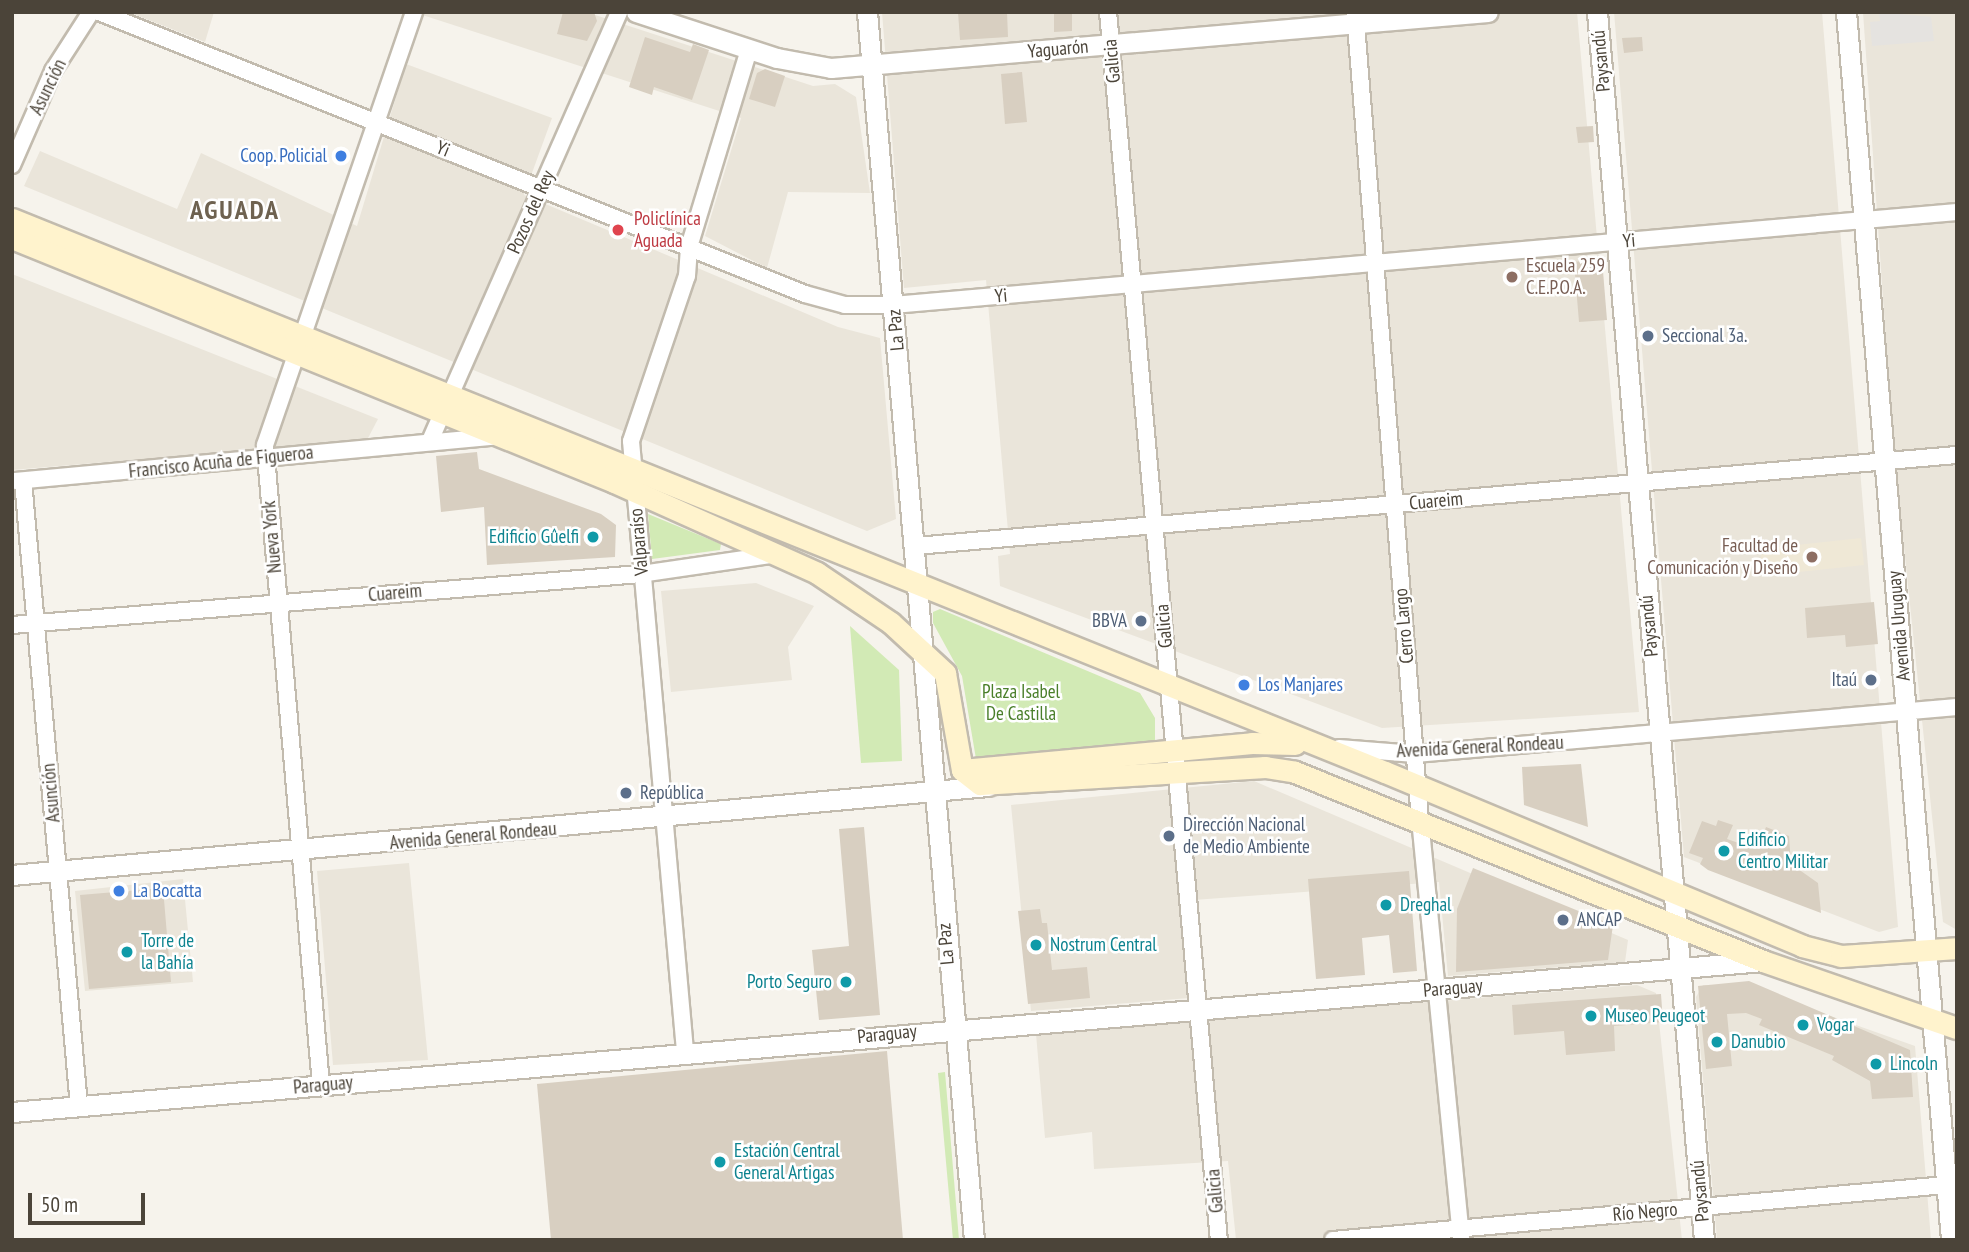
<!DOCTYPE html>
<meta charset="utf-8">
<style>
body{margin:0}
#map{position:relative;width:1969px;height:1252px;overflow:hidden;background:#f6f3ec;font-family:"PT Sans Narrow",sans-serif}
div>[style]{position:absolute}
.residential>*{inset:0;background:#eae5da}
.education>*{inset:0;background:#efe8d6}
.green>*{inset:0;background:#d2eab5}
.parking>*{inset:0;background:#e5e3e0}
.building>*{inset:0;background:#d8cfc1}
.roads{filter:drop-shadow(2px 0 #c2bbae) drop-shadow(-2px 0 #c2bbae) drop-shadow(0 2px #c2bbae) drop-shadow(0 -2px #c2bbae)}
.minor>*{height:16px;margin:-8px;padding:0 8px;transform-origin:8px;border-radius:8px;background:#fff}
.tertiary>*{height:19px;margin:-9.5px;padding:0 9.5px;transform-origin:9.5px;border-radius:9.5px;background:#fff}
.secondary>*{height:21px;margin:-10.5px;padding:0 10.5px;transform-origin:10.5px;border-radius:10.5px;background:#fff3cd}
.dots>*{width:19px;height:19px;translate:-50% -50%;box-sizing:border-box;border:4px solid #fff;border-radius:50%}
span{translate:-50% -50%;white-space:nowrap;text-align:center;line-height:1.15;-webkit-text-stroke:5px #fff;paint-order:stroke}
.street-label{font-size:19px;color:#4b4439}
.shop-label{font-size:19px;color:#366cbe}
.right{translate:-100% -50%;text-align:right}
.left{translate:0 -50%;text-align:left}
.health-label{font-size:19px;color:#be3a42}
.education-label{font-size:19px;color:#785e54}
.service-label{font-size:19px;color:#4e5e75}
.culture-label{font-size:19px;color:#0d838f}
.park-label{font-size:19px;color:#4a7f2a}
.district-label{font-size:26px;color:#6e6250;font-weight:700;letter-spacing:2px}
.frame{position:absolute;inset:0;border:14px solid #4b4439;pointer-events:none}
.scale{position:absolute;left:28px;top:1193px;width:117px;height:32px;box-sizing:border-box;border:4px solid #4b4439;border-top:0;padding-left:9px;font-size:21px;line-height:24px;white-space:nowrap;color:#4b4439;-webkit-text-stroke:5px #fff;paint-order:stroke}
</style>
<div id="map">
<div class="residential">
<div style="clip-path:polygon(128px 12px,214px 12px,205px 42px)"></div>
<div style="clip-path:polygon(413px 12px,586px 12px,813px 86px,835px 84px,856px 97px,870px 193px,788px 192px,767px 268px,705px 236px,741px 118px)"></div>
<div style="clip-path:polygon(882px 12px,1577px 12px,1639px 712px,1382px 728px,1000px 586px,998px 556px,1010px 554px,986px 280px,904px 288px)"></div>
<div style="clip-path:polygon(1614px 12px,1822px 12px,1898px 927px,1879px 932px,1684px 857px)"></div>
<div style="clip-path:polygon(1863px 12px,1957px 12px,1957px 930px,1943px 922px,1893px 441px)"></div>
<div style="clip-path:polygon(406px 64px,552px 118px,524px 195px,838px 327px,880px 338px,896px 519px,867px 531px,24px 186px,40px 151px,177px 209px,201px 153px,357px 226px)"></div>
<div style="clip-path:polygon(12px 274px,378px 419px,367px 440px,12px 470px)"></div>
<div style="clip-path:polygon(756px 583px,814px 606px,788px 647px,792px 680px,671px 692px,661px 591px)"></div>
<div style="clip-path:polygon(1254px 781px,1628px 940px,1625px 962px,1448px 976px,1439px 882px,1180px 901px,1189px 998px,1031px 1011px,1011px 805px)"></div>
<div style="clip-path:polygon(409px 863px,428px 1060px,333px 1065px,317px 871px)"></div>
<div style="clip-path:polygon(183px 879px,193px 982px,85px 991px,75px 891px)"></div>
<div style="clip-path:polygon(1637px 985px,1656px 993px,1682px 1240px,1236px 1240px,1228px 1161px,1094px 1169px,1092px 1132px,1045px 1138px,1036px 1034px)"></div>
<div style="clip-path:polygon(1703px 985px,1743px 985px,1915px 1046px,1931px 1240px,1717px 1240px,1696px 997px)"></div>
</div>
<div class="education">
<div style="clip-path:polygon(1861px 538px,1864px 565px,1763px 576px,1760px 549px)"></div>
</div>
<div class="green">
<div style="clip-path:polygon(648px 514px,721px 544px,720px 550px,652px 559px)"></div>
<div style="clip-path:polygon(940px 609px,1140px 693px,1155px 718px,1155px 743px,976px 759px,962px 676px,933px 623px,933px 612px)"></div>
<div style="clip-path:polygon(850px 626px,899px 670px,902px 761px,861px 763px)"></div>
<div style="clip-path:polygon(945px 1072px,959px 1240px,953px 1240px,938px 1073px)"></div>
</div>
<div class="parking">
<div style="clip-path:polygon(1879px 12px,1931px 17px,1934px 41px,1872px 46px,1870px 22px,1880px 21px)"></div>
</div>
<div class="building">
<div style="clip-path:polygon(563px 12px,594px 12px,597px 21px,587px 41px,557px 34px)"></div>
<div style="clip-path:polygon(958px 12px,1007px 12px,1008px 37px,960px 40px)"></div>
<div style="clip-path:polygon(1054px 12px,1072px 12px,1072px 31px,1054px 32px)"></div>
<div style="clip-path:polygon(645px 37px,690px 52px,693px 44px,709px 50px,692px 100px,654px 87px,652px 95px,629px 87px)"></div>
<div style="clip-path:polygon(1642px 37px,1643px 51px,1624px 53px,1622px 38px)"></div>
<div style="clip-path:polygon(765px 69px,785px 76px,775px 107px,749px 99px,757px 73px)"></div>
<div style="clip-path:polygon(1022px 72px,1027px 122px,1005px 124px,1001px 74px)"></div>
<div style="clip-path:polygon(1593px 126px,1594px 142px,1578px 143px,1576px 127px)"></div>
<div style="clip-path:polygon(1602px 259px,1607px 320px,1579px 322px,1574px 262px)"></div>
<div style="clip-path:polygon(477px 452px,479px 469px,601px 514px,616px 525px,615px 557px,487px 565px,484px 507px,441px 512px,436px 456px)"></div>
<div style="clip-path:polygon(1874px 602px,1878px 644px,1846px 647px,1845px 635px,1807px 638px,1805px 608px)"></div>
<div style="clip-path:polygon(1581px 764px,1588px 827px,1524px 805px,1522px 767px)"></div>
<div style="clip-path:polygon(1718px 820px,1733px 825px,1727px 839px,1750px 847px,1752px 843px,1759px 845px,1766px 827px,1789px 836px,1791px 864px,1818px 883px,1821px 913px,1708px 870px,1700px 864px,1703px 858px,1689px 853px,1702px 821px,1716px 826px)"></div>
<div style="clip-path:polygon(864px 827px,880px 1015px,819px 1020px,812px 950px,849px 946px,839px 829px)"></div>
<div style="clip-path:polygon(1473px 868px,1613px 925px,1608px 960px,1456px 972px,1457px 909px)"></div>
<div style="clip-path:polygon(1409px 871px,1417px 971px,1393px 973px,1389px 935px,1362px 938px,1365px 975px,1316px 979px,1308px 879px)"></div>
<div style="clip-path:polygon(163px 888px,171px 982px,89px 989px,80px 895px)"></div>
<div style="clip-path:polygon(1040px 909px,1042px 923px,1047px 923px,1052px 970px,1087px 967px,1090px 998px,1028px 1004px,1018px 911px)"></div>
<div style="clip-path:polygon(1749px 981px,1910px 1050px,1913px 1097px,1872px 1099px,1870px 1081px,1832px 1060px,1834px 1056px,1759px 1025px,1762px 1019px,1746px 1013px,1727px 1014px,1732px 1066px,1706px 1069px,1698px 986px)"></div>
<div style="clip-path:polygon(1661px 994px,1663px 1022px,1614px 1026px,1615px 1051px,1566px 1055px,1564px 1031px,1514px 1035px,1512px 1005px)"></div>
<div style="clip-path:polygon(887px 1051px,903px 1240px,551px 1240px,537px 1084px)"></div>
</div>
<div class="roads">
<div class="minor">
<div style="left:99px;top:12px;width:760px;rotate:21.77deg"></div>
<div style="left:805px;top:294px;width:41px;rotate:15.4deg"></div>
<div style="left:845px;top:305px;width:48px"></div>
<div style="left:893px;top:305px;width:1068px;rotate:-5deg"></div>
<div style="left:1108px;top:12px;width:1233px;rotate:84.84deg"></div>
<div style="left:1355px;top:12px;width:810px;rotate:85.4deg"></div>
<div style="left:1420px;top:819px;width:423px;rotate:84.4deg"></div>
<div style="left:12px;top:165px;width:103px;rotate:-66.4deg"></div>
<div style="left:53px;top:71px;width:70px;rotate:-57.2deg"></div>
<div style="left:430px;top:441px;width:469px;rotate:-66.2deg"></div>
<div style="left:15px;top:481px;width:485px;rotate:-5.3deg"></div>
<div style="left:23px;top:481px;width:628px;rotate:84.88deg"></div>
<div style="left:916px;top:546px;width:1045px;rotate:-5deg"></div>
<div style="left:12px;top:625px;width:631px;rotate:-4.64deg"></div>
<div style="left:641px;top:574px;width:138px;rotate:-8.3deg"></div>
<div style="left:1339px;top:748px;width:76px;rotate:4.5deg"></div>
<div style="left:1415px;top:754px;width:544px;rotate:-4.96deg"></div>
<div style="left:685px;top:1051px;width:612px;rotate:-95.06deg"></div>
<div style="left:631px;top:441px;width:174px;rotate:-71.3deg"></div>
<div style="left:687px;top:276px;width:29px;rotate:-86deg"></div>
<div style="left:689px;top:247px;width:206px;rotate:-73.1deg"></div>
<div style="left:321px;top:1085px;width:642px;rotate:-95deg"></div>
<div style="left:265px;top:445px;width:458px;rotate:-71deg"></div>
<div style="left:1333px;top:1240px;width:627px;rotate:-5.13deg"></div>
</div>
<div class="tertiary">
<div style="left:636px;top:12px;width:148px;rotate:18.1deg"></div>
<div style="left:777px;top:58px;width:55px;rotate:10.5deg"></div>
<div style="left:831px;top:68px;width:659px;rotate:-4.87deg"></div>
<div style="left:867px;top:12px;width:1233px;rotate:85.02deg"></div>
<div style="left:1597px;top:12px;width:1233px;rotate:85.02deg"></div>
<div style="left:1846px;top:12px;width:1232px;rotate:85.11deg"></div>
<div style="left:12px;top:875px;width:980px;rotate:-5.21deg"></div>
<div style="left:12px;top:1112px;width:1757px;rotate:-4.93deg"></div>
</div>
<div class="secondary">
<div style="left:12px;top:219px;width:1480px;rotate:21.94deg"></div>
<div style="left:1385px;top:772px;width:452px;rotate:22.6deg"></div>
<div style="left:1802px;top:946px;width:40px;rotate:14.4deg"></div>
<div style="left:1841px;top:956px;width:116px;rotate:-3.9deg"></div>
<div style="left:12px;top:238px;width:650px;rotate:22.06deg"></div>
<div style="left:614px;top:482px;width:222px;rotate:24.1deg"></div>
<div style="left:817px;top:573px;width:89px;rotate:34deg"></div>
<div style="left:891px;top:623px;width:74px;rotate:42.8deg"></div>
<div style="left:945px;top:673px;width:98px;rotate:80.1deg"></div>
<div style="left:962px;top:770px;width:23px;rotate:38deg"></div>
<div style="left:980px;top:784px;width:286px;rotate:-3.4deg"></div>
<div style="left:1265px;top:767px;width:30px;rotate:9deg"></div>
<div style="left:1295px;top:772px;width:505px;rotate:21.99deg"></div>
<div style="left:1763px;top:961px;width:205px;rotate:19.1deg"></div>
<div style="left:962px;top:770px;width:291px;rotate:-5.3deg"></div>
<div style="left:1252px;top:743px;width:43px;rotate:1.3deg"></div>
</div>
</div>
<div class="dots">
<div style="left:341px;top:156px;background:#3f7fe0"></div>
<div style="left:618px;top:230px;background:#e0444e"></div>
<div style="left:1512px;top:277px;background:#8d6e63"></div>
<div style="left:1648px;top:336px;background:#5c6f8a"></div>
<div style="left:593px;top:537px;background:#0f9aa8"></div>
<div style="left:1812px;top:557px;background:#8d6e63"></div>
<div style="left:1141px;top:621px;background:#5c6f8a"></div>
<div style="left:1871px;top:680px;background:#5c6f8a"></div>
<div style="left:1244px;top:685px;background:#3f7fe0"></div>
<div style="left:626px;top:793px;background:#5c6f8a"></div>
<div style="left:1169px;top:836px;background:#5c6f8a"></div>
<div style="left:1724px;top:851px;background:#0f9aa8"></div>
<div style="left:119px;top:891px;background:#3f7fe0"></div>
<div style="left:1386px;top:905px;background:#0f9aa8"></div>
<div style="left:1563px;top:920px;background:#5c6f8a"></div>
<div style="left:1036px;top:945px;background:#0f9aa8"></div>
<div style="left:127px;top:952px;background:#0f9aa8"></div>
<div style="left:846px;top:982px;background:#0f9aa8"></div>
<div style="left:1591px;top:1016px;background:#0f9aa8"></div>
<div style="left:1803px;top:1025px;background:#0f9aa8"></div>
<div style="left:1717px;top:1042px;background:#0f9aa8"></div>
<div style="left:1876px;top:1064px;background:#0f9aa8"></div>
<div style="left:720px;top:1162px;background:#0f9aa8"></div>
</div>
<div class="street-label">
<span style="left:1058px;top:49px;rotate:-5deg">Yaguarón</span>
<span style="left:1112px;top:61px;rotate:-95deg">Galicia</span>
<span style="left:1601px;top:61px;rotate:-95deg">Paysandú</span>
<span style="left:48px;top:87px;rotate:-64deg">Asunción</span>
<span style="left:443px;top:149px;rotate:22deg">Yi</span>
<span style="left:531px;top:212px;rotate:-66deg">Pozos del Rey</span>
<span style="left:1629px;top:241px;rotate:-5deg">Yi</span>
<span style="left:1001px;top:296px;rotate:-5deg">Yi</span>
<span style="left:896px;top:330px;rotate:-95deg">La Paz</span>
<span style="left:221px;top:462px;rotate:-6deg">Francisco Acuña de Figueroa</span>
<span style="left:1436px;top:501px;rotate:-5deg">Cuareim</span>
<span style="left:272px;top:537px;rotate:-95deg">Nueva York</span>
<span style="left:639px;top:542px;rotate:-95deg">Valparaíso</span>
<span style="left:395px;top:593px;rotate:-5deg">Cuareim</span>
<span style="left:1164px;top:626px;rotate:-95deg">Galicia</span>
<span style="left:1404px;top:626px;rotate:-95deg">Cerro Largo</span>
<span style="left:1649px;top:626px;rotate:-95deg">Paysandú</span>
<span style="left:1899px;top:626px;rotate:-95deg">Avenida Uruguay</span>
<span style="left:1480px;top:747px;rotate:-3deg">Avenida General Rondeau</span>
<span style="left:51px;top:793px;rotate:-95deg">Asunción</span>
<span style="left:473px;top:836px;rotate:-5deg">Avenida General Rondeau</span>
<span style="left:946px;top:944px;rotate:-95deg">La Paz</span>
<span style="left:1453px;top:988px;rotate:-5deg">Paraguay</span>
<span style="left:887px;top:1034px;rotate:-6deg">Paraguay</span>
<span style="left:323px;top:1085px;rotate:-5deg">Paraguay</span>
<span style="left:1215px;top:1191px;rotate:-95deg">Galicia</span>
<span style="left:1700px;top:1191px;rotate:-95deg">Paysandú</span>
<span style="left:1645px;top:1212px;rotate:-5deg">Río Negro</span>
</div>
<div class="shop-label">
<span class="right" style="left:327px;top:156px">Coop. Policial</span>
<span class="left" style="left:1258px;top:685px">Los Manjares</span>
<span class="left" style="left:133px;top:891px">La Bocatta</span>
</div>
<div class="health-label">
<span class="left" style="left:634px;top:230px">Policlínica<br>Aguada</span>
</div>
<div class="education-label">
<span class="left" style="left:1526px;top:277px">Escuela 259<br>C.E.P.O.A.</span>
<span class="right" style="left:1798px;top:557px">Facultad de<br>Comunicación y Diseño</span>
</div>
<div class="service-label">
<span class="left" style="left:1662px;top:336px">Seccional 3a.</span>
<span class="right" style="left:1127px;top:621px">BBVA</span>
<span class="right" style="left:1857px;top:680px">Itaú</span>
<span class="left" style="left:640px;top:793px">República</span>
<span class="left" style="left:1183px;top:836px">Dirección Nacional<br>de Medio Ambiente</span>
<span class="left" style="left:1577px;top:920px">ANCAP</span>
</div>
<div class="culture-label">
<span class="right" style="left:579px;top:537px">Edificio Gûelfi</span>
<span class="left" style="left:1738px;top:851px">Edificio<br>Centro Militar</span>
<span class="left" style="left:1400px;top:905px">Dreghal</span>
<span class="left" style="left:141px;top:952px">Torre de<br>la Bahía</span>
<span class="left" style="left:1050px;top:945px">Nostrum Central</span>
<span class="right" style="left:832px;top:982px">Porto Seguro</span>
<span class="left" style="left:1605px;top:1016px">Museo Peugeot</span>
<span class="left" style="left:1817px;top:1025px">Vogar</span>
<span class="left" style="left:1731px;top:1042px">Danubio</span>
<span class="left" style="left:1890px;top:1064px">Lincoln</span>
<span class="left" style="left:734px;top:1162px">Estación Central<br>General Artigas</span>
</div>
<div class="park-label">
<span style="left:1021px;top:703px">Plaza Isabel<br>De Castilla</span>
</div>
<div class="district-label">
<span style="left:235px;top:210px">AGUADA</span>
</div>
<div class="frame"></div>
<div class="scale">50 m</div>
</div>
